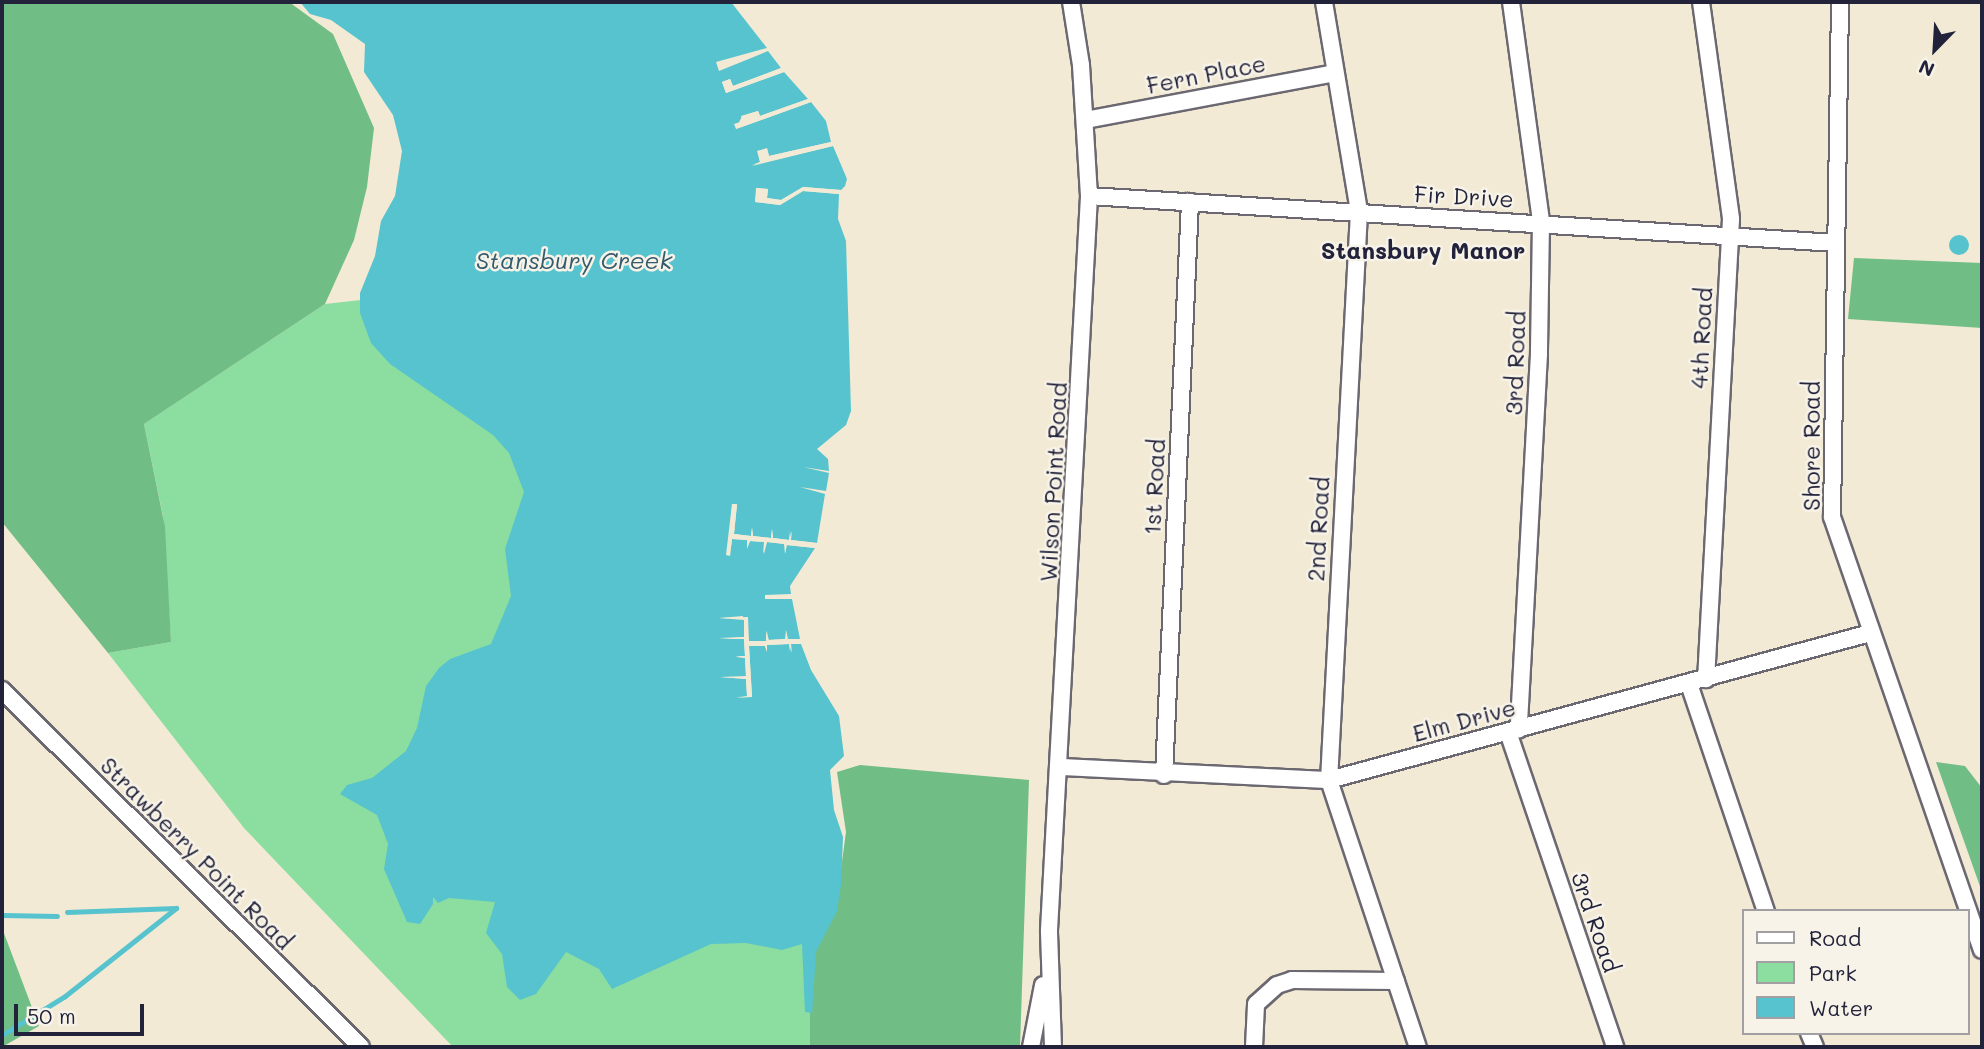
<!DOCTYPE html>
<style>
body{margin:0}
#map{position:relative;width:1984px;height:1049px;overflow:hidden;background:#f2ead4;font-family:Mali,sans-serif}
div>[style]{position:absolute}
.green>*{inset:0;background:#8bde9f}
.forest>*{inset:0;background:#70bd86}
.water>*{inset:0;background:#56c3ce}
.round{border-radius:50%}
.pier>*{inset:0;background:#f2ead4}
.stream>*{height:5px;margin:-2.5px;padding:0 2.5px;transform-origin:2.5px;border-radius:2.5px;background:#56c3ce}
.roads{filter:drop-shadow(2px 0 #6b6871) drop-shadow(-2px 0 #6b6871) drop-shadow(0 2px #6b6871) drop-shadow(0 -2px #6b6871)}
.minor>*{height:16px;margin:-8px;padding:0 8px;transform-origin:8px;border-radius:8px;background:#fff}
span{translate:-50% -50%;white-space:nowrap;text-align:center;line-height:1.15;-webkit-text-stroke:5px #f7f3e8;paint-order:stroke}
.street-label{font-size:23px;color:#22223b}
.neighbourhood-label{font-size:24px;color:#22223b;font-weight:700}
.water-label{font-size:24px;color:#345a6e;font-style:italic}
.frame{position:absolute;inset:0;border:4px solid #22223b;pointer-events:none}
.legend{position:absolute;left:1742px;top:909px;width:228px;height:126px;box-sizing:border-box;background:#f7f3e8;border:2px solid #a29fa3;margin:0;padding:9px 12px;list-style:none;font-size:21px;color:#22223b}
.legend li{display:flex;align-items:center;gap:14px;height:35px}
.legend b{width:35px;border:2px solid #a29fa3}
.north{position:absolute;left:1900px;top:14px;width:70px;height:70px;-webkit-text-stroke:5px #f7f3e8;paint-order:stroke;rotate:204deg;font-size:19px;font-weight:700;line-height:28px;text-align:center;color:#22223b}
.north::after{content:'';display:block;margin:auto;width:24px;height:32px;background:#22223b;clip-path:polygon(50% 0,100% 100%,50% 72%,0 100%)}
.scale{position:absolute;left:14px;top:1004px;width:130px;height:32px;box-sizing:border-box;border:4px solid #22223b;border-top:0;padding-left:9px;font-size:21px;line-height:24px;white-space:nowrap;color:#22223b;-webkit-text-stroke:5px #f7f3e8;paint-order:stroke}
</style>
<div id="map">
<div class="green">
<div style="clip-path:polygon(370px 299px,497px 427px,531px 480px,702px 941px,809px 934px,812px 1047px,453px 1047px,244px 828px,108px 653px,171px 642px,163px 516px,144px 424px,325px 304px)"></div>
</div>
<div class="forest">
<div style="clip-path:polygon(2px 2px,289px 2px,333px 34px,374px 128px,367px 187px,354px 240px,325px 304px,144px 424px,165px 527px,171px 642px,108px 653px,2px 522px)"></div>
<div style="clip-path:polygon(1854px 258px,1982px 263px,1982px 328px,1848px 319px)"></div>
<div style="clip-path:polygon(1936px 762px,1965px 766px,1982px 788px,1982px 892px)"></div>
<div style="clip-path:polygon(860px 765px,1029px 780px,1020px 1047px,810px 1047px,810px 967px,839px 884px,846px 832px,837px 772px)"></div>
<div style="clip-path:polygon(2px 928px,39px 1026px,2px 1047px)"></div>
</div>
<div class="water">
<div style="clip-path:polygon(300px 2px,731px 2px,767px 48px,716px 62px,719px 71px,768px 51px,781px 68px,733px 86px,730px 79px,722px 82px,726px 93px,784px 72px,808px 99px,760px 116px,758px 111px,742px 116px,736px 129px,811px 102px,826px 121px,831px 142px,769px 156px,767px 149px,758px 151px,760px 162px,752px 165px,833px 146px,847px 179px,845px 186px,841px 190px,803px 187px,781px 200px,767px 198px,768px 189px,757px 188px,755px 202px,780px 205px,803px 191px,839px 194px,838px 219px,846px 241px,851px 411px,846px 425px,817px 449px,828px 459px,829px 471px,803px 467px,829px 473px,826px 491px,800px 487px,825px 494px,817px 543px,791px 540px,790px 531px,789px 540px,773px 538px,772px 529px,771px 538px,753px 536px,752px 528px,751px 536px,734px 534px,737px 505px,732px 504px,730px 555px,732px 539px,747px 540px,747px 548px,750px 541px,764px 542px,764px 554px,767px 542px,785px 544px,785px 554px,786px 545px,815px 548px,790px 586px,791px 594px,765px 595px,765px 599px,792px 599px,800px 639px,787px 639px,786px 630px,786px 639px,768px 640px,767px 631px,766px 641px,749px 641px,743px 617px,743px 616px,719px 618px,744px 619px,744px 637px,719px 639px,744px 639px,745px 656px,736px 657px,745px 658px,746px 677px,720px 677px,746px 679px,747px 696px,736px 697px,752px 696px,749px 646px,765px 646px,767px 652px,767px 645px,789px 644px,790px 652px,791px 644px,801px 644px,811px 670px,839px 716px,844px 756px,830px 770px,834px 810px,843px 837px,841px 885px,837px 911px,816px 952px,812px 1013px,805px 1012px,802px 944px,782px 950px,746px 943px,711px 944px,612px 989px,599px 969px,566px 952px,536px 994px,520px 1000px,507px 987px,502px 954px,486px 933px,495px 902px,449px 898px,438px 903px,433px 897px,433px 904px,420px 924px,407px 922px,384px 869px,388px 844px,377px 815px,340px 794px,347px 785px,372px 778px,406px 751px,417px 728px,426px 686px,439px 668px,450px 659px,491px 644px,511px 596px,505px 549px,524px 492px,509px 453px,493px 435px,390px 364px,371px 343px,360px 313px,360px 293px,375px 256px,381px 221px,395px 196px,402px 151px,393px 115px,364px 72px,365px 44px,331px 20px,310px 14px)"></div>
<div class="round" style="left:1949px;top:235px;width:20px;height:20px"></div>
</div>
<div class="pier">
<div style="clip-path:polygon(781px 68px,784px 72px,726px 93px,722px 82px,730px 79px,733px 86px)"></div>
<div style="clip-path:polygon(808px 99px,811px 102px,736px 129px,734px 124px,743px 121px,741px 116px,758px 111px,760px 116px)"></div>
<div style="clip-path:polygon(831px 142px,833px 146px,752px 166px,760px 162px,757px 151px,767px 148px,769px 156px)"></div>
<div style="clip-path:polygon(803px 187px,841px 190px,839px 194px,803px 191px,780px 205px,755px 202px,756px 188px,768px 189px,767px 198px,781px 200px)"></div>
<div style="clip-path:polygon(732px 504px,737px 504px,734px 534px,751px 536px,752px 527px,753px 536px,771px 538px,772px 529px,773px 538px,789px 540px,792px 531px,791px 540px,817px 543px,815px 548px,787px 545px,785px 554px,784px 544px,767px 542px,763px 554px,764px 542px,750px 541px,747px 549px,747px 540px,732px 539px,730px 556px,726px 555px)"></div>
<div style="clip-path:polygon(748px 617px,749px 641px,766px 641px,766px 631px,769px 640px,785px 639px,786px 630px,788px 639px,800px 639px,801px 644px,791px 644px,792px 653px,789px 644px,767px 645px,767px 652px,765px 646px,749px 646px,752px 697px,736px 698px,747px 696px,746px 679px,720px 677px,746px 676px,745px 658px,735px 656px,745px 656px,744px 639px,719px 638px,744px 637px,744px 620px,719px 618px)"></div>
</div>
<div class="stream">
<div style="left:67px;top:912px;width:109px;rotate:-2.1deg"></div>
<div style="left:2px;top:915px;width:55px;rotate:1deg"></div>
<div style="left:2px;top:1035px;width:74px;rotate:-31.8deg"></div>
<div style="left:65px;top:996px;width:142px;rotate:-38.4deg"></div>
</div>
<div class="roads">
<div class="minor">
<div style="left:1324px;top:2px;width:213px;rotate:80.5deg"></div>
<div style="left:1359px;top:212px;width:569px;rotate:93.02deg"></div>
<div style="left:1329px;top:780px;width:281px;rotate:71.6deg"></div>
<div style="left:1511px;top:2px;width:222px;rotate:82.2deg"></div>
<div style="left:1541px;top:222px;width:132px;rotate:90.9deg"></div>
<div style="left:1539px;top:354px;width:376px;rotate:93.1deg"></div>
<div style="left:1701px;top:2px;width:219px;rotate:82.1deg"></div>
<div style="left:1731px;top:219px;width:461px;rotate:93.1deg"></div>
<div style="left:1840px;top:2px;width:515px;rotate:90.89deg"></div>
<div style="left:1832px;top:517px;width:458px;rotate:70.9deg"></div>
<div style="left:1086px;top:120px;width:253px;rotate:-10.7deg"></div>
<div style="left:1089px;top:196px;width:748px;rotate:3.6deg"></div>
<div style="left:1689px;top:684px;width:240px;rotate:71.3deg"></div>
<div style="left:2px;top:690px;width:506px;rotate:44.84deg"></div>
<div style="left:1508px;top:732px;width:333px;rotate:71.2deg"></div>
<div style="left:1060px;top:767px;width:269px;rotate:2.8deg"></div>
<div style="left:1329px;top:780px;width:561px;rotate:-15.2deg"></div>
<div style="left:1164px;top:775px;width:574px;rotate:-87.4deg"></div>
<div style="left:1809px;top:1033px;width:15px;rotate:67deg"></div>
<div style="left:1031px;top:1047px;width:63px;rotate:-79deg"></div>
<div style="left:1053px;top:1047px;width:117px;rotate:-92deg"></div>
<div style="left:1049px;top:930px;width:735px;rotate:-86.88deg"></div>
<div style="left:1089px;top:196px;width:131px;rotate:-93.5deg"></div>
<div style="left:1081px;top:65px;width:64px;rotate:-99deg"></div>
<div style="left:1254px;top:1047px;width:43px;rotate:-87.3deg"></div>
<div style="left:1256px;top:1004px;width:28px;rotate:-42deg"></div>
<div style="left:1277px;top:985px;width:16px;rotate:-18deg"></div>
<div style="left:1292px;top:980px;width:104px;rotate:0.6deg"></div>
</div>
</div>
<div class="street-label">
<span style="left:1206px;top:74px;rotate:-11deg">Fern Place</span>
<span style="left:1464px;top:196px;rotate:3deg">Fir Drive</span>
<span style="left:1701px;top:338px;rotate:-87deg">4th Road</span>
<span style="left:1515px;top:363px;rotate:-88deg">3rd Road</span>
<span style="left:1811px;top:446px;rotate:-90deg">Shore Road</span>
<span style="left:1053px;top:482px;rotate:-87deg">Wilson Point Road</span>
<span style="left:1154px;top:487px;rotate:-87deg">1st Road</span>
<span style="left:1318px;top:529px;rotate:-87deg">2nd Road</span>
<span style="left:1464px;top:720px;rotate:-15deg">Elm Drive</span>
<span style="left:197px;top:853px;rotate:45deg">Strawberry Point Road</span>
<span style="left:1596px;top:922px;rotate:71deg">3rd Road</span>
</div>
<div class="neighbourhood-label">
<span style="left:1423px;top:250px">Stansbury Manor</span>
</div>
<div class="water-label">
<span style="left:574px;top:260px">Stansbury Creek</span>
</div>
<div class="frame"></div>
<ul class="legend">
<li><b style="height:9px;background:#fff"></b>Road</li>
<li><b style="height:19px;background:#8bde9f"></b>Park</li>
<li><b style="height:19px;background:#56c3ce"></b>Water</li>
</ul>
<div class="north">N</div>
<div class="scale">50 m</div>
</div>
